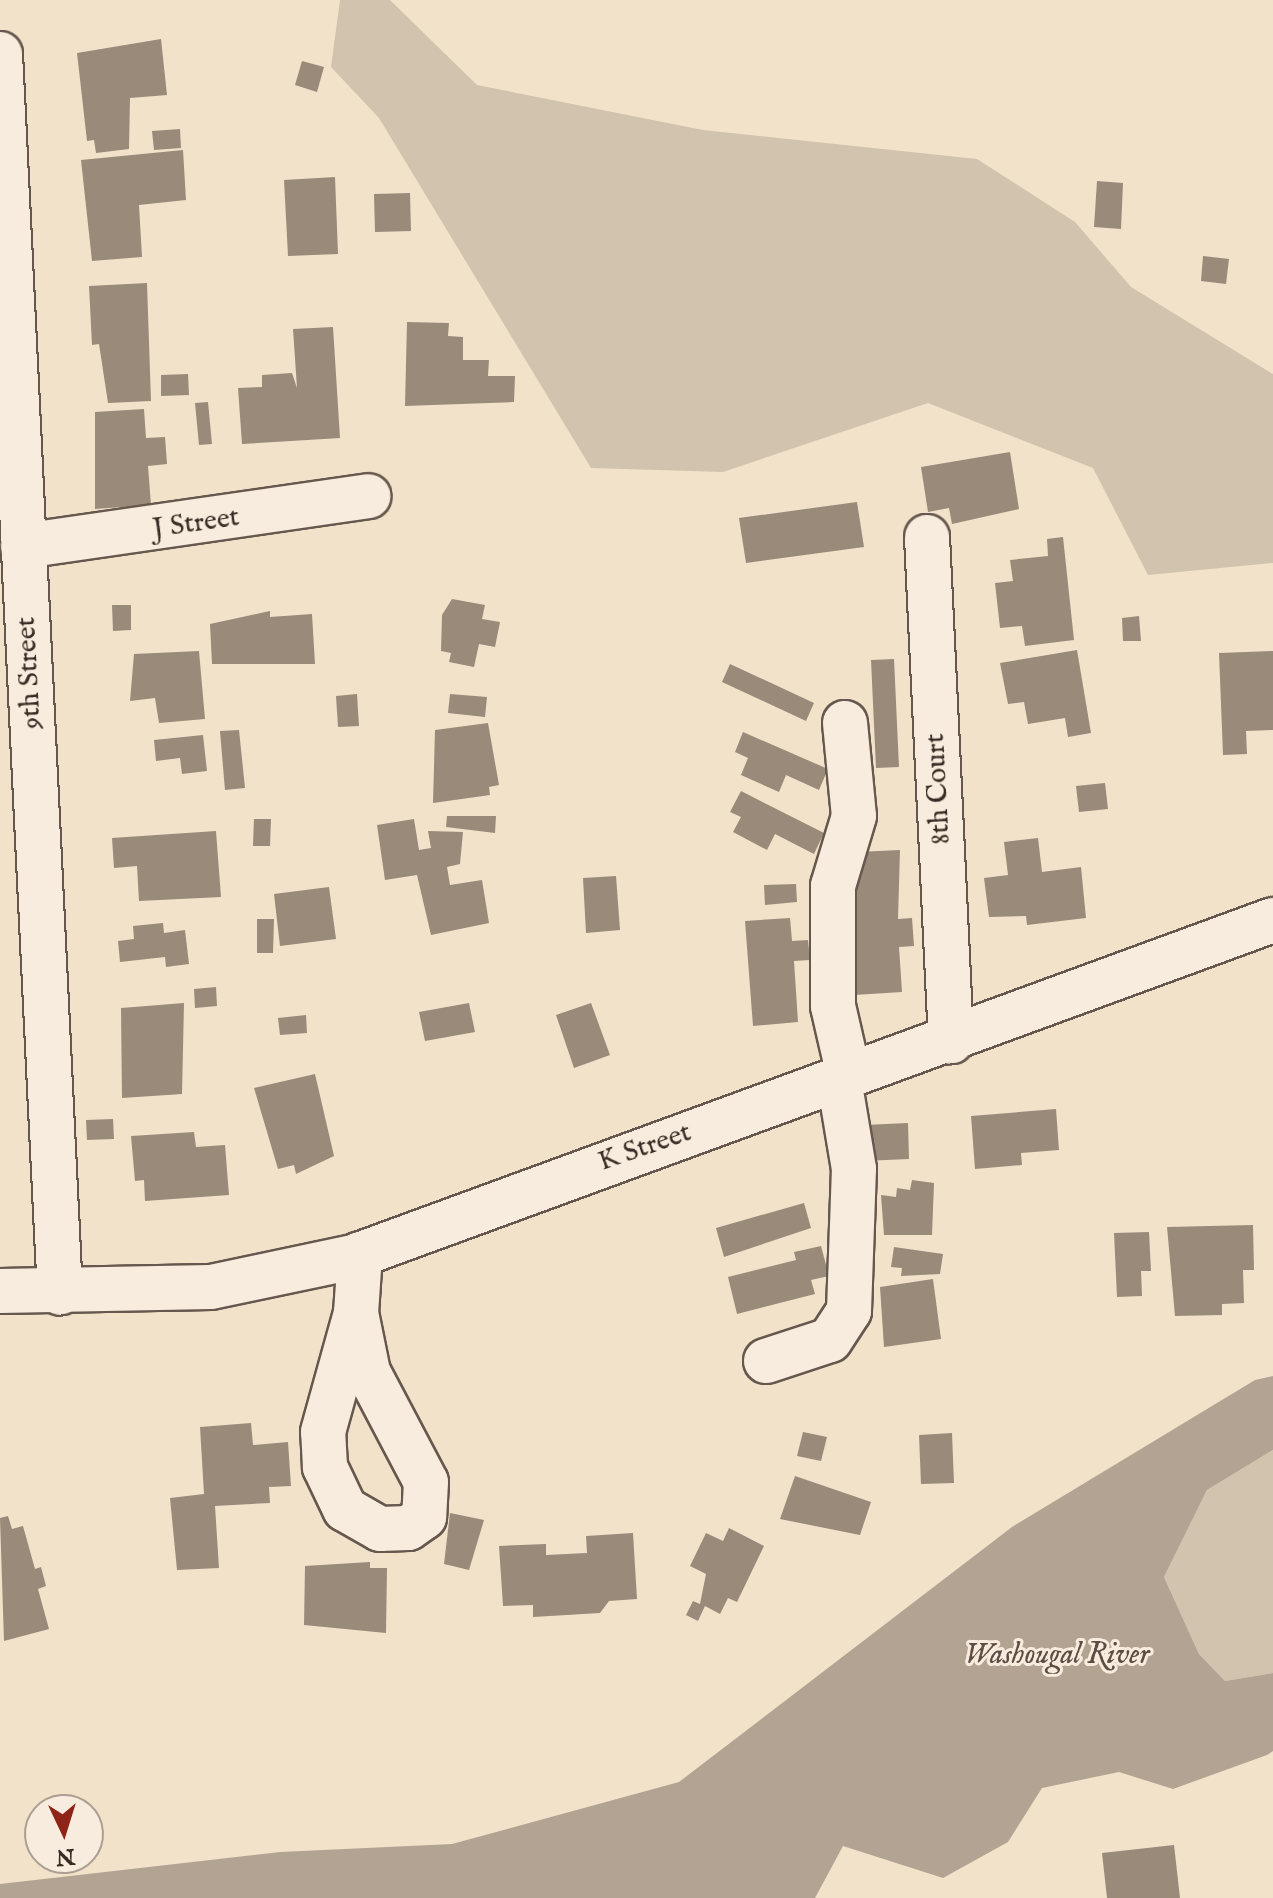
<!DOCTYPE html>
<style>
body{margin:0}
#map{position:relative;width:1273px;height:1898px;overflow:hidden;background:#f2e2ca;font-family:"IM FELL English",serif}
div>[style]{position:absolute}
.green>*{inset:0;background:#d2c3ae}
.water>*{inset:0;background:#b3a392}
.building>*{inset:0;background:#998a7a}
.roads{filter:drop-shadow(2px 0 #66584e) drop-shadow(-2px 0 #66584e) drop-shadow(0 2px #66584e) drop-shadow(0 -2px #66584e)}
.minor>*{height:44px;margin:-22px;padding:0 22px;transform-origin:22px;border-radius:22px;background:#f7ecdd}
span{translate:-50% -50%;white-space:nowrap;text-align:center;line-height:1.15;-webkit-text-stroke:6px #f7ecdd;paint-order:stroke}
.street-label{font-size:28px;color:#382a24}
.water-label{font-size:30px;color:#5d4e45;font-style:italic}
.north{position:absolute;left:24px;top:1794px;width:80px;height:80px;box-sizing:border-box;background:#f7ecdd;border:2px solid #ab9e93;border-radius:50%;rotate:176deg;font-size:22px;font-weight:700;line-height:32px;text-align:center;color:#382a24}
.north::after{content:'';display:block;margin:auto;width:28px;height:36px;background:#8f2418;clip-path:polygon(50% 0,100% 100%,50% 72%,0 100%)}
</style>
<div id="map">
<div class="green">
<div style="clip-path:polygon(340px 0,390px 0,477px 85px,703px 130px,977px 159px,1075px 222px,1131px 287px,1273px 374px,1273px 563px,1148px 575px,1093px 468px,928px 403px,723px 472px,591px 468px,379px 118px,331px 67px)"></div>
<div style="clip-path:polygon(1273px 1450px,1273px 1673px,1225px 1681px,1199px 1654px,1164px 1577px,1207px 1490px)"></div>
</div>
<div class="water">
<div style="clip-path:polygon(1273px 1376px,1273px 1450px,1207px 1490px,1164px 1577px,1199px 1654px,1225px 1681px,1273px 1673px,1273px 1751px,1267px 1755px,1173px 1789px,1119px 1772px,1042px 1788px,1008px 1842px,943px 1878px,843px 1846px,815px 1898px,0 1898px,0 1884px,280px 1852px,452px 1844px,679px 1782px,1012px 1527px,1255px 1380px)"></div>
</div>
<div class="building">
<div style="clip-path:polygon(161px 39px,167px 95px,130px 98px,129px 149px,96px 153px,94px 140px,87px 141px,77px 53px)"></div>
<div style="clip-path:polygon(302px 61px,324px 67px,317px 92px,295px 85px)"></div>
<div style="clip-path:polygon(180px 129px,181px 148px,154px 150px,152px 131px)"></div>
<div style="clip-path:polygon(183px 150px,186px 200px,139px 205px,142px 257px,92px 261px,81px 160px)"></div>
<div style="clip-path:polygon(335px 177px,338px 254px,288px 256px,284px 180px)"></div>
<div style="clip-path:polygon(1097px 181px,1123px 183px,1121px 229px,1094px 227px)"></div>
<div style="clip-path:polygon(410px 193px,411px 231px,375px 232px,374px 194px)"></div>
<div style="clip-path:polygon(1203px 256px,1229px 259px,1226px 284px,1201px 281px)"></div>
<div style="clip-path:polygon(147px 283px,151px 401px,108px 403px,99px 344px,92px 345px,89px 286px)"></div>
<div style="clip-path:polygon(407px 322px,449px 323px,448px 336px,463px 337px,463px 360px,489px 360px,488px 376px,515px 376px,514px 402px,405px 406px)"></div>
<div style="clip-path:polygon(333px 327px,340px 438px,242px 444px,238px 388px,262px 387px,262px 375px,292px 373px,297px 388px,293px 329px)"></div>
<div style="clip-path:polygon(188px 374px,189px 395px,161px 396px,161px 375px)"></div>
<div style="clip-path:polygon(208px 402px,212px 444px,199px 445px,195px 403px)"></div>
<div style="clip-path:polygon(144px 409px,146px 438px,165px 437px,167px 464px,148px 466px,151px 505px,95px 509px,95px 412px)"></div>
<div style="clip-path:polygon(1010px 452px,1019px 509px,952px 524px,949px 508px,928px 512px,921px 467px)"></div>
<div style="clip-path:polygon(857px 502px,864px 547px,746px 563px,739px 518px)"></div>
<div style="clip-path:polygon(1063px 537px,1074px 640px,1025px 646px,1022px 626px,1000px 628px,995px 583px,1013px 581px,1010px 560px,1048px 556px,1047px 539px)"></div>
<div style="clip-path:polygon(452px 599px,485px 605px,482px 619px,500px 622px,495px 647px,479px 644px,474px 667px,449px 662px,451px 653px,441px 651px,442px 615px)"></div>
<div style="clip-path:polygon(112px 605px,131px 605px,131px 630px,113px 631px)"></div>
<div style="clip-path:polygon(270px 611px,270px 617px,312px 614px,315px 664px,212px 664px,210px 624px)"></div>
<div style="clip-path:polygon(1139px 616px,1141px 641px,1123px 641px,1122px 618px)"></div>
<div style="clip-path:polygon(1077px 650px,1091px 733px,1068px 737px,1065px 718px,1028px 724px,1024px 702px,1008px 704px,1000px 663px)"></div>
<div style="clip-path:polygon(199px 651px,205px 719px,159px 723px,155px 698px,130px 701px,134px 654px)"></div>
<div style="clip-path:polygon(1273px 651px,1273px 730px,1246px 731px,1247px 754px,1223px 755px,1219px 653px)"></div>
<div style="clip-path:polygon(894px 659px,899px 767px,876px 768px,871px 660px)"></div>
<div style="clip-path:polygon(730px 664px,814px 703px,806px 721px,722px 682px)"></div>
<div style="clip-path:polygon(357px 694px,359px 726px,338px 727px,336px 696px)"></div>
<div style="clip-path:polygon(450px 694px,487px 697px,485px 717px,448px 713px)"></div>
<div style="clip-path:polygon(488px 723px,499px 785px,489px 787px,490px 795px,433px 803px,435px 730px)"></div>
<div style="clip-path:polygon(239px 730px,245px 788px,225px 790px,220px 731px)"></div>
<div style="clip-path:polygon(743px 732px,828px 769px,819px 790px,786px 775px,779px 792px,741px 775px,748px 758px,735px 752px)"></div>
<div style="clip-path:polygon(203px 735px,207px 771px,182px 774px,180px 758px,156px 761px,154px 740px)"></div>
<div style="clip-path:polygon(1105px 783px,1108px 809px,1079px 812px,1076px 786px)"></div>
<div style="clip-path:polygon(741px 791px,824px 833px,814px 854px,775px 834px,767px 850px,733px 832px,741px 817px,730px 812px)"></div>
<div style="clip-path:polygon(447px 816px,496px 816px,495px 833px,446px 827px)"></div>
<div style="clip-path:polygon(254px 819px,271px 819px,270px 846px,253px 846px)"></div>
<div style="clip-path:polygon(414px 819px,419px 850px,431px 848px,428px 831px,463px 832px,460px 864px,447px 867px,450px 885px,482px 880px,489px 923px,431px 935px,417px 875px,385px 880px,377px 825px)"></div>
<div style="clip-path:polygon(216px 831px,221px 897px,139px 901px,137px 866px,114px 868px,112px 838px)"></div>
<div style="clip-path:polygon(1038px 838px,1042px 872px,1081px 867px,1086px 918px,1027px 925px,1026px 916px,989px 917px,984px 878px,1008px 875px,1004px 842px)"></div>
<div style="clip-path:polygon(900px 850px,898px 919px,912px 918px,914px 946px,899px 947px,902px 992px,854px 995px,848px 876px,860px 876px,858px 852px)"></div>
<div style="clip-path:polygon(616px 876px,620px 930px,586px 933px,583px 878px)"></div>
<div style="clip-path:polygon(796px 884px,797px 902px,765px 905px,764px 885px)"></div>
<div style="clip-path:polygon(329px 887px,336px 939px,280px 946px,274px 894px)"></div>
<div style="clip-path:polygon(790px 918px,792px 941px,808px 940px,810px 960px,794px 961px,798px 1022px,753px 1026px,745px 921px)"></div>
<div style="clip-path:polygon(257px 919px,274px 919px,273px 953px,257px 953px)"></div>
<div style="clip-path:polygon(163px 923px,164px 933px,185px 930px,189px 964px,166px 967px,165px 957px,120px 962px,118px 941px,134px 939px,133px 926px)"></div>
<div style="clip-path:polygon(216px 987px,217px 1006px,195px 1008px,194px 989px)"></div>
<div style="clip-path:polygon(184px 1003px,182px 1094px,122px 1098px,121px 1008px)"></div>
<div style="clip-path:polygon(469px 1003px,475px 1032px,425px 1041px,419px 1012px)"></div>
<div style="clip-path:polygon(591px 1003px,610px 1055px,574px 1068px,556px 1015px)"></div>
<div style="clip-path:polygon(306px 1015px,307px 1033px,280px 1035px,278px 1018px)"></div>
<div style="clip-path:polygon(315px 1074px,334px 1156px,296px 1174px,294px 1165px,278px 1169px,254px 1088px)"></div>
<div style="clip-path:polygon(1056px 1109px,1059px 1150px,1021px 1153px,1022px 1165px,975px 1169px,971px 1116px)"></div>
<div style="clip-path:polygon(113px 1119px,114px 1139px,87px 1140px,86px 1120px)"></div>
<div style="clip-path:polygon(908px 1123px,909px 1159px,863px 1161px,864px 1125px)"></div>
<div style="clip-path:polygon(194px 1132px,196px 1147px,225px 1145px,229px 1195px,145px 1201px,144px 1180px,135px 1181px,131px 1136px)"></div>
<div style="clip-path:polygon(912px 1180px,934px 1183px,932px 1235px,884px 1235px,881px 1195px,896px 1197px,897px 1188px,910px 1190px)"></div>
<div style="clip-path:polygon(804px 1203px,811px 1228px,724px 1257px,716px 1228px)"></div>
<div style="clip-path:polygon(1253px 1225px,1254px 1270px,1243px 1270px,1244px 1303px,1222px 1304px,1222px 1315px,1175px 1316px,1167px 1227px)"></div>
<div style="clip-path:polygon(1149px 1232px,1151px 1271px,1141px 1271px,1142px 1296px,1117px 1297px,1114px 1233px)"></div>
<div style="clip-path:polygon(821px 1246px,829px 1276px,811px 1280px,815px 1294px,737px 1314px,728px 1277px,796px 1260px,794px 1252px)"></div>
<div style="clip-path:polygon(894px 1247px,943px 1254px,940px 1274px,901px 1276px,902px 1268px,891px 1267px)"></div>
<div style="clip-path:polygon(933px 1279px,941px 1339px,884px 1347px,880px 1287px)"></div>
<div style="clip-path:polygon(251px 1423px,253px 1445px,288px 1442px,291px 1486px,269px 1487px,270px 1503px,215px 1506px,219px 1568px,177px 1570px,170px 1498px,204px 1494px,200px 1427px)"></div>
<div style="clip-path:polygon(803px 1432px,827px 1437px,821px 1461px,797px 1456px)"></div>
<div style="clip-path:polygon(952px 1433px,954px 1483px,921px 1484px,919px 1435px)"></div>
<div style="clip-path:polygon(795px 1476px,871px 1502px,860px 1535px,780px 1519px)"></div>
<div style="clip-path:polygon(450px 1513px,484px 1520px,469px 1570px,444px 1564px)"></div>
<div style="clip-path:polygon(8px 1516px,12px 1529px,23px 1526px,35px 1569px,41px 1567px,46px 1586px,38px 1589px,49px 1629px,4px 1641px,0 1518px)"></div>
<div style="clip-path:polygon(729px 1528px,764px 1546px,737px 1602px,728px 1598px,720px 1614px,705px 1606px,698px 1621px,686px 1615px,693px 1601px,700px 1604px,706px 1574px,690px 1566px,706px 1533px,723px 1541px)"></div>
<div style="clip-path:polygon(633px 1533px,637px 1599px,609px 1601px,600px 1613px,533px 1617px,533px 1605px,503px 1606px,499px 1546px,546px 1544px,546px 1555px,587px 1553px,586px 1536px)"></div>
<div style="clip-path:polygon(370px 1562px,370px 1568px,387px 1568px,386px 1633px,304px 1625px,305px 1566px)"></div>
<div style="clip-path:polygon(1174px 1845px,1180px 1898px,1107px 1898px,1102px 1853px)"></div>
</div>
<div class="roads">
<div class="minor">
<div style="left:0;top:54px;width:1240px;rotate:87.23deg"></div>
<div style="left:927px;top:537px;width:505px;rotate:87.27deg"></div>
<div style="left:23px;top:546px;width:349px;rotate:-8.2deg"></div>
<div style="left:845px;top:723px;width:93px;rotate:84.5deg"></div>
<div style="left:854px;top:816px;width:73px;rotate:106.7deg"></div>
<div style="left:833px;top:886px;width:120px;rotate:90deg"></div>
<div style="left:833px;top:1006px;width:72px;rotate:77.1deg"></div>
<div style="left:0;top:1291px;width:211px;rotate:-1.1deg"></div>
<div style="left:211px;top:1287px;width:145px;rotate:-11.9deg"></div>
<div style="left:353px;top:1257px;width:980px;rotate:-20.12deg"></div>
<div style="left:356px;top:1313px;width:60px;rotate:78.5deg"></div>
<div style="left:368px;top:1372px;width:124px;rotate:62.2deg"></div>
<div style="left:426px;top:1482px;width:35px;rotate:93deg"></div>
<div style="left:424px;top:1517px;width:19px;rotate:145deg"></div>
<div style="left:408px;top:1528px;width:28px;rotate:178deg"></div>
<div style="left:380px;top:1529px;width:40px;rotate:-150.3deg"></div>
<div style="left:345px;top:1509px;width:47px;rotate:-115.5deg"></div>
<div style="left:325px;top:1467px;width:35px;rotate:-93deg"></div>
<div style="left:323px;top:1432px;width:123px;rotate:-74.5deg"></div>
<div style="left:356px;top:1313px;width:59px;rotate:-86.1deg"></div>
<div style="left:766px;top:1361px;width:67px;rotate:-18.2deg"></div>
<div style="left:830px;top:1340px;width:35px;rotate:-57deg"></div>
<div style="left:849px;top:1311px;width:142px;rotate:-88deg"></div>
<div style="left:854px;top:1169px;width:91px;rotate:-99.5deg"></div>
</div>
</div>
<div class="street-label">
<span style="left:196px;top:524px;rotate:-8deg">J Street</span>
<span style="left:30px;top:673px;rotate:-93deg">9th Street</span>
<span style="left:939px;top:789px;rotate:-93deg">8th Court</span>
<span style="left:645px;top:1148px;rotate:-19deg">K Street</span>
</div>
<div class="water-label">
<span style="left:1057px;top:1655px">Washougal River</span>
</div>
<div class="north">N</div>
</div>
